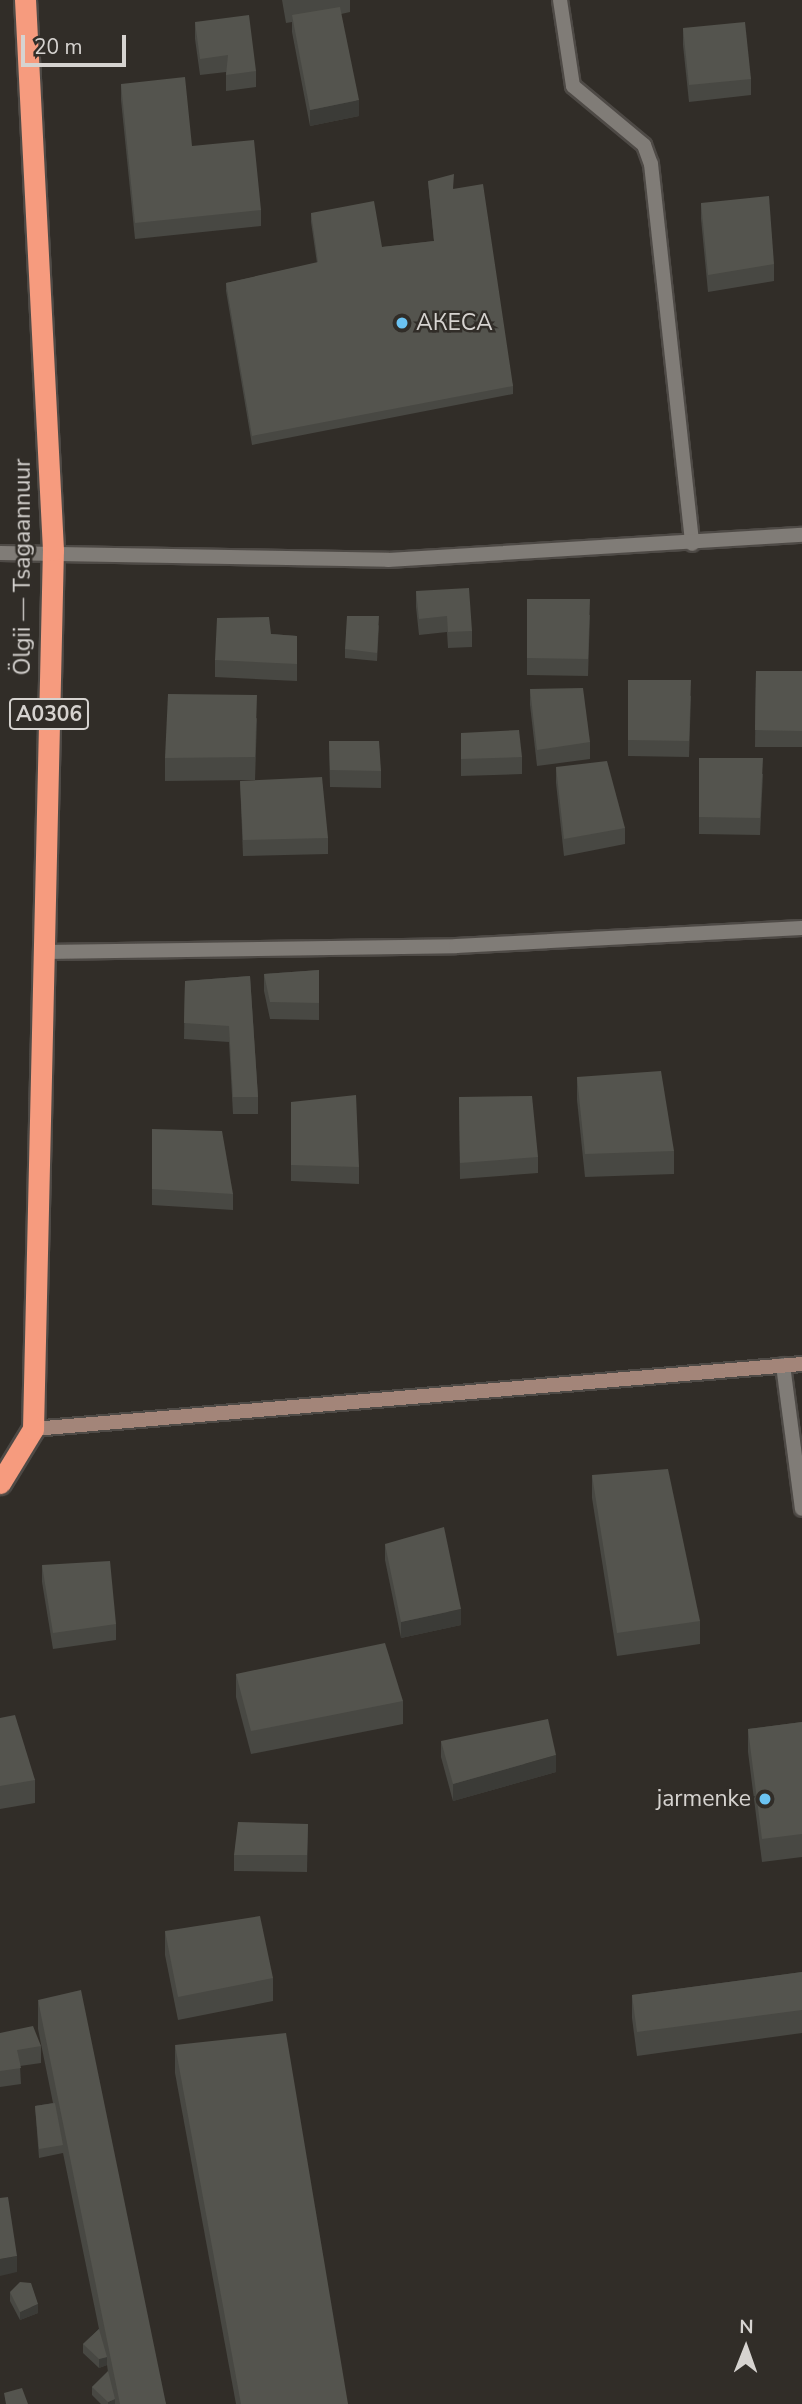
<!DOCTYPE html>
<meta charset="utf-8">
<style>
body{margin:0}
#map{position:relative;width:802px;height:2404px;overflow:hidden;background:#312d28;font-family:"Nunito Sans",sans-serif}
div>[style]{position:absolute}
.roads{filter:drop-shadow(2px 0 #4e4a46) drop-shadow(-2px 0 #4e4a46) drop-shadow(0 2px #4e4a46) drop-shadow(0 -2px #4e4a46)}
.lane>*{height:14px;margin:-7px;padding:0 7px;transform-origin:7px;border-radius:7px;background:#807c77}
.street>*{height:14px;margin:-7px;padding:0 7px;transform-origin:7px;border-radius:7px;background:#807c77}
.secondary>*{height:14px;margin:-7px;padding:0 7px;transform-origin:7px;border-radius:7px;background:#a38579}
.highway>*{height:21px;margin:-10.5px;padding:0 10.5px;transform-origin:10.5px;border-radius:10.5px;background:#f69b7e}
.wall>*{inset:0;background:#484843}
.shaded-wall>*{inset:0;background:#3b3b37}
.building>*{inset:0;background:#54544e}
.dots>*{width:19px;height:19px;translate:-50% -50%;box-sizing:border-box;border:4px solid #312d28;border-radius:50%}
span{translate:-50% -50%;white-space:nowrap;text-align:center;line-height:1.15;-webkit-text-stroke:5px #312d28;paint-order:stroke}
.shield-label span{padding:2px 5px;background:#312d28;border:2px solid;border-radius:5px;-webkit-text-stroke-width:0}
.shield-label{font-size:21px;color:#d6d3d0;font-weight:700}
.poi-label{font-size:23px;color:#d6d3d0}
.left{translate:0 -50%;text-align:left}
.right{translate:-100% -50%;text-align:right}
.street-label{font-size:23px;color:#d6d3d0}
.north{position:absolute;left:711px;top:2313px;width:70px;height:70px;-webkit-text-stroke:5px #312d28;paint-order:stroke;rotate:1deg;font-size:19px;font-weight:700;line-height:28px;text-align:center;color:#d6d3d0}
.north::after{content:'';display:block;margin:auto;width:24px;height:32px;background:#d6d3d0;clip-path:polygon(50% 0,100% 100%,50% 72%,0 100%)}
.scale{position:absolute;left:21px;top:35px;width:105px;height:32px;box-sizing:border-box;border:4px solid #d6d3d0;border-top:0;padding-left:9px;font-size:21px;line-height:24px;white-space:nowrap;color:#d6d3d0;-webkit-text-stroke:5px #312d28;paint-order:stroke}
</style>
<div id="map">
<div class="roads">
<div class="lane">
<div style="left:783px;top:1365px;width:145px;rotate:82.5deg"></div>
</div>
<div class="street">
<div style="left:560px;top:0;width:87px;rotate:81.4deg"></div>
<div style="left:573px;top:86px;width:92px;rotate:39.7deg"></div>
<div style="left:644px;top:145px;width:20px;rotate:70deg"></div>
<div style="left:651px;top:164px;width:382px;rotate:83.8deg"></div>
<div style="left:0;top:553px;width:388px;rotate:1deg"></div>
<div style="left:388px;top:560px;width:415px;rotate:-3.5deg"></div>
<div style="left:44px;top:952px;width:412px;rotate:-0.8deg"></div>
<div style="left:456px;top:946px;width:346px;rotate:-3deg"></div>
</div>
<div class="secondary">
<div style="left:33px;top:1429px;width:772px;rotate:-4.83deg"></div>
</div>
<div class="highway">
<div style="left:0;top:1483px;width:63px;rotate:-58.6deg"></div>
<div style="left:33px;top:1429px;width:879px;rotate:-88.7deg"></div>
<div style="left:53px;top:550px;width:551px;rotate:-92.91deg"></div>
</div>
</div>
<div class="wall">
<div style="clip-path:polygon(282px 0,350px 0,350px 12px,341px 14px,359px 116px,310px 126px,292px 32px,292px 22px,286px 23px)"></div>
<div style="clip-path:polygon(195px 22px,256px 71px,256px 87px,226px 91px,226px 72px,200px 75px,195px 39px)"></div>
<div style="clip-path:polygon(683px 28px,751px 79px,751px 95px,689px 102px,683px 45px)"></div>
<div style="clip-path:polygon(121px 84px,192px 146px,261px 210px,261px 226px,135px 239px,121px 100px)"></div>
<div style="clip-path:polygon(428px 181px,454px 189px,513px 386px,513px 394px,252px 445px,226px 291px,226px 283px,317px 263px,311px 222px,311px 213px,382px 247px,434px 241px)"></div>
<div style="clip-path:polygon(701px 203px,774px 264px,774px 281px,708px 292px,701px 219px)"></div>
<div style="clip-path:polygon(416px 591px,472px 631px,472px 647px,448px 648px,447px 632px,419px 635px,416px 607px)"></div>
<div style="clip-path:polygon(527px 599px,590px 615px,588px 676px,527px 675px)"></div>
<div style="clip-path:polygon(379px 625px,377px 661px,345px 658px,345px 649px)"></div>
<div style="clip-path:polygon(271px 634px,297px 636px,297px 681px,215px 677px,215px 660px)"></div>
<div style="clip-path:polygon(756px 671px,802px 671px,802px 747px,755px 747px)"></div>
<div style="clip-path:polygon(628px 680px,691px 696px,689px 757px,628px 756px)"></div>
<div style="clip-path:polygon(530px 689px,590px 742px,590px 759px,537px 766px,530px 705px)"></div>
<div style="clip-path:polygon(257px 718px,255px 780px,165px 781px,165px 758px)"></div>
<div style="clip-path:polygon(461px 733px,522px 757px,522px 774px,461px 776px)"></div>
<div style="clip-path:polygon(329px 741px,381px 771px,381px 788px,330px 787px)"></div>
<div style="clip-path:polygon(699px 758px,763px 774px,760px 835px,699px 834px)"></div>
<div style="clip-path:polygon(556px 767px,625px 828px,625px 844px,564px 856px,556px 783px)"></div>
<div style="clip-path:polygon(240px 781px,328px 838px,328px 854px,243px 856px)"></div>
<div style="clip-path:polygon(319px 970px,319px 1020px,270px 1019px,264px 991px,264px 974px)"></div>
<div style="clip-path:polygon(250px 976px,258px 1097px,258px 1114px,233px 1114px,229px 1042px,184px 1039px,185px 981px)"></div>
<div style="clip-path:polygon(577px 1077px,674px 1151px,674px 1174px,585px 1177px,577px 1100px)"></div>
<div style="clip-path:polygon(459px 1097px,538px 1157px,538px 1173px,460px 1179px)"></div>
<div style="clip-path:polygon(291px 1102px,359px 1167px,359px 1184px,291px 1181px)"></div>
<div style="clip-path:polygon(152px 1129px,233px 1194px,233px 1210px,152px 1205px)"></div>
<div style="clip-path:polygon(592px 1475px,700px 1621px,700px 1644px,617px 1656px,592px 1498px)"></div>
<div style="clip-path:polygon(385px 1544px,461px 1625px,401px 1638px,385px 1560px)"></div>
<div style="clip-path:polygon(42px 1565px,116px 1624px,116px 1640px,53px 1649px,42px 1582px)"></div>
<div style="clip-path:polygon(236px 1674px,403px 1701px,403px 1724px,251px 1754px,236px 1697px)"></div>
<div style="clip-path:polygon(0 1718px,35px 1780px,35px 1803px,0 1809px)"></div>
<div style="clip-path:polygon(802px 1722px,802px 1857px,762px 1862px,748px 1752px,748px 1729px)"></div>
<div style="clip-path:polygon(441px 1741px,556px 1772px,453px 1801px,441px 1757px)"></div>
<div style="clip-path:polygon(308px 1824px,307px 1872px,234px 1871px,234px 1855px)"></div>
<div style="clip-path:polygon(165px 1931px,273px 1978px,273px 2001px,178px 2020px,165px 1955px)"></div>
<div style="clip-path:polygon(802px 1972px,802px 2033px,637px 2056px,632px 2018px,632px 1995px)"></div>
<div style="clip-path:polygon(38px 2000px,166px 2404px,101px 2404px,92px 2395px,92px 2387px,108px 2372px,107px 2365px,99px 2368px,83px 2353px,83px 2344px,99px 2329px,63px 2153px,39px 2158px,35px 2106px,53px 2103px,38px 2029px)"></div>
<div style="clip-path:polygon(0 2033px,41px 2046px,41px 2063px,20px 2066px,21px 2084px,0 2087px)"></div>
<div style="clip-path:polygon(175px 2045px,348px 2404px,236px 2404px,175px 2073px)"></div>
<div style="clip-path:polygon(10px 2292px,38px 2313px,20px 2320px,10px 2301px)"></div>
</div>
<div class="shaded-wall">
<div style="clip-path:polygon(359px 100px,359px 116px,310px 126px,310px 110px)"></div>
<div style="clip-path:polygon(461px 1609px,461px 1625px,401px 1638px,401px 1622px)"></div>
<div style="clip-path:polygon(556px 1755px,556px 1772px,453px 1801px,453px 1784px)"></div>
<div style="clip-path:polygon(17px 2256px,17px 2272px,0 2276px,0 2259px)"></div>
<div style="clip-path:polygon(38px 2304px,38px 2313px,20px 2320px,20px 2312px)"></div>
<div style="clip-path:polygon(107px 2357px,107px 2365px,99px 2368px,99px 2359px)"></div>
<div style="clip-path:polygon(115px 2399px,115px 2404px,108px 2404px,108px 2402px)"></div>
</div>
<div class="building">
<div style="clip-path:polygon(340px 7px,359px 100px,310px 110px,292px 15px)"></div>
<div style="clip-path:polygon(249px 15px,256px 71px,226px 75px,228px 55px,200px 59px,195px 22px)"></div>
<div style="clip-path:polygon(745px 22px,751px 79px,689px 85px,683px 28px)"></div>
<div style="clip-path:polygon(185px 77px,192px 146px,254px 140px,261px 210px,135px 223px,121px 84px)"></div>
<div style="clip-path:polygon(454px 174px,453px 189px,483px 184px,513px 386px,252px 436px,226px 283px,318px 262px,311px 213px,374px 201px,382px 247px,434px 241px,428px 181px)"></div>
<div style="clip-path:polygon(769px 196px,774px 264px,708px 275px,701px 203px)"></div>
<div style="clip-path:polygon(469px 588px,472px 631px,448px 632px,447px 616px,419px 619px,416px 591px)"></div>
<div style="clip-path:polygon(527px 599px,590px 599px,588px 659px,527px 658px)"></div>
<div style="clip-path:polygon(347px 616px,379px 616px,377px 653px,345px 649px)"></div>
<div style="clip-path:polygon(269px 617px,271px 634px,297px 636px,297px 664px,215px 660px,217px 618px)"></div>
<div style="clip-path:polygon(756px 671px,802px 671px,802px 731px,755px 730px)"></div>
<div style="clip-path:polygon(628px 680px,691px 680px,689px 741px,628px 740px)"></div>
<div style="clip-path:polygon(583px 688px,590px 742px,537px 750px,530px 689px)"></div>
<div style="clip-path:polygon(168px 694px,257px 695px,255px 757px,165px 758px)"></div>
<div style="clip-path:polygon(519px 730px,522px 757px,461px 759px,461px 733px)"></div>
<div style="clip-path:polygon(329px 741px,379px 741px,381px 771px,330px 770px)"></div>
<div style="clip-path:polygon(699px 758px,763px 758px,760px 818px,699px 817px)"></div>
<div style="clip-path:polygon(607px 761px,625px 828px,564px 839px,556px 767px)"></div>
<div style="clip-path:polygon(322px 777px,328px 838px,243px 840px,240px 781px)"></div>
<div style="clip-path:polygon(319px 970px,319px 1003px,270px 1002px,264px 974px)"></div>
<div style="clip-path:polygon(250px 976px,258px 1097px,233px 1097px,229px 1026px,184px 1023px,185px 981px)"></div>
<div style="clip-path:polygon(661px 1071px,674px 1151px,585px 1154px,577px 1077px)"></div>
<div style="clip-path:polygon(356px 1095px,359px 1167px,291px 1165px,291px 1102px)"></div>
<div style="clip-path:polygon(532px 1096px,538px 1157px,460px 1163px,459px 1097px)"></div>
<div style="clip-path:polygon(152px 1129px,222px 1131px,233px 1194px,152px 1189px)"></div>
<div style="clip-path:polygon(668px 1469px,700px 1621px,617px 1633px,592px 1475px)"></div>
<div style="clip-path:polygon(444px 1527px,461px 1609px,401px 1622px,385px 1544px)"></div>
<div style="clip-path:polygon(110px 1561px,116px 1624px,53px 1633px,42px 1565px)"></div>
<div style="clip-path:polygon(385px 1643px,403px 1701px,251px 1731px,236px 1674px)"></div>
<div style="clip-path:polygon(15px 1715px,35px 1780px,0 1786px,0 1718px)"></div>
<div style="clip-path:polygon(548px 1719px,556px 1755px,453px 1784px,441px 1741px)"></div>
<div style="clip-path:polygon(802px 1722px,802px 1834px,762px 1839px,748px 1729px)"></div>
<div style="clip-path:polygon(238px 1822px,308px 1824px,307px 1855px,234px 1855px)"></div>
<div style="clip-path:polygon(260px 1916px,273px 1978px,178px 1997px,165px 1931px)"></div>
<div style="clip-path:polygon(802px 1972px,802px 2010px,637px 2032px,632px 1995px)"></div>
<div style="clip-path:polygon(81px 1990px,166px 2404px,120px 2404px,38px 2000px)"></div>
<div style="clip-path:polygon(33px 2026px,41px 2046px,17px 2050px,21px 2068px,0 2071px,0 2033px)"></div>
<div style="clip-path:polygon(286px 2033px,348px 2404px,241px 2404px,175px 2045px)"></div>
<div style="clip-path:polygon(55px 2103px,63px 2145px,39px 2149px,35px 2106px)"></div>
<div style="clip-path:polygon(8px 2197px,17px 2256px,0 2259px,0 2198px)"></div>
<div style="clip-path:polygon(20px 2282px,31px 2283px,38px 2304px,20px 2312px,10px 2292px)"></div>
<div style="clip-path:polygon(99px 2329px,107px 2357px,99px 2359px,83px 2344px)"></div>
<div style="clip-path:polygon(108px 2371px,115px 2399px,108px 2402px,92px 2387px)"></div>
<div style="clip-path:polygon(22px 2388px,28px 2404px,6px 2404px,4px 2393px)"></div>
</div>
<div class="dots">
<div style="left:402px;top:323px;background:#6bc3f2"></div>
<div style="left:765px;top:1799px;background:#6bc3f2"></div>
</div>
<div class="shield-label">
<span style="left:49px;top:714px">A0306</span>
</div>
<div class="poi-label">
<span class="left" style="left:416px;top:323px">АКЕСА</span>
<span class="right" style="left:751px;top:1799px">jarmenke</span>
</div>
<div class="street-label">
<span style="left:23px;top:567px;rotate:-90deg">Ölgii — Tsagaannuur</span>
</div>
<div class="north">N</div>
<div class="scale">20 m</div>
</div>
